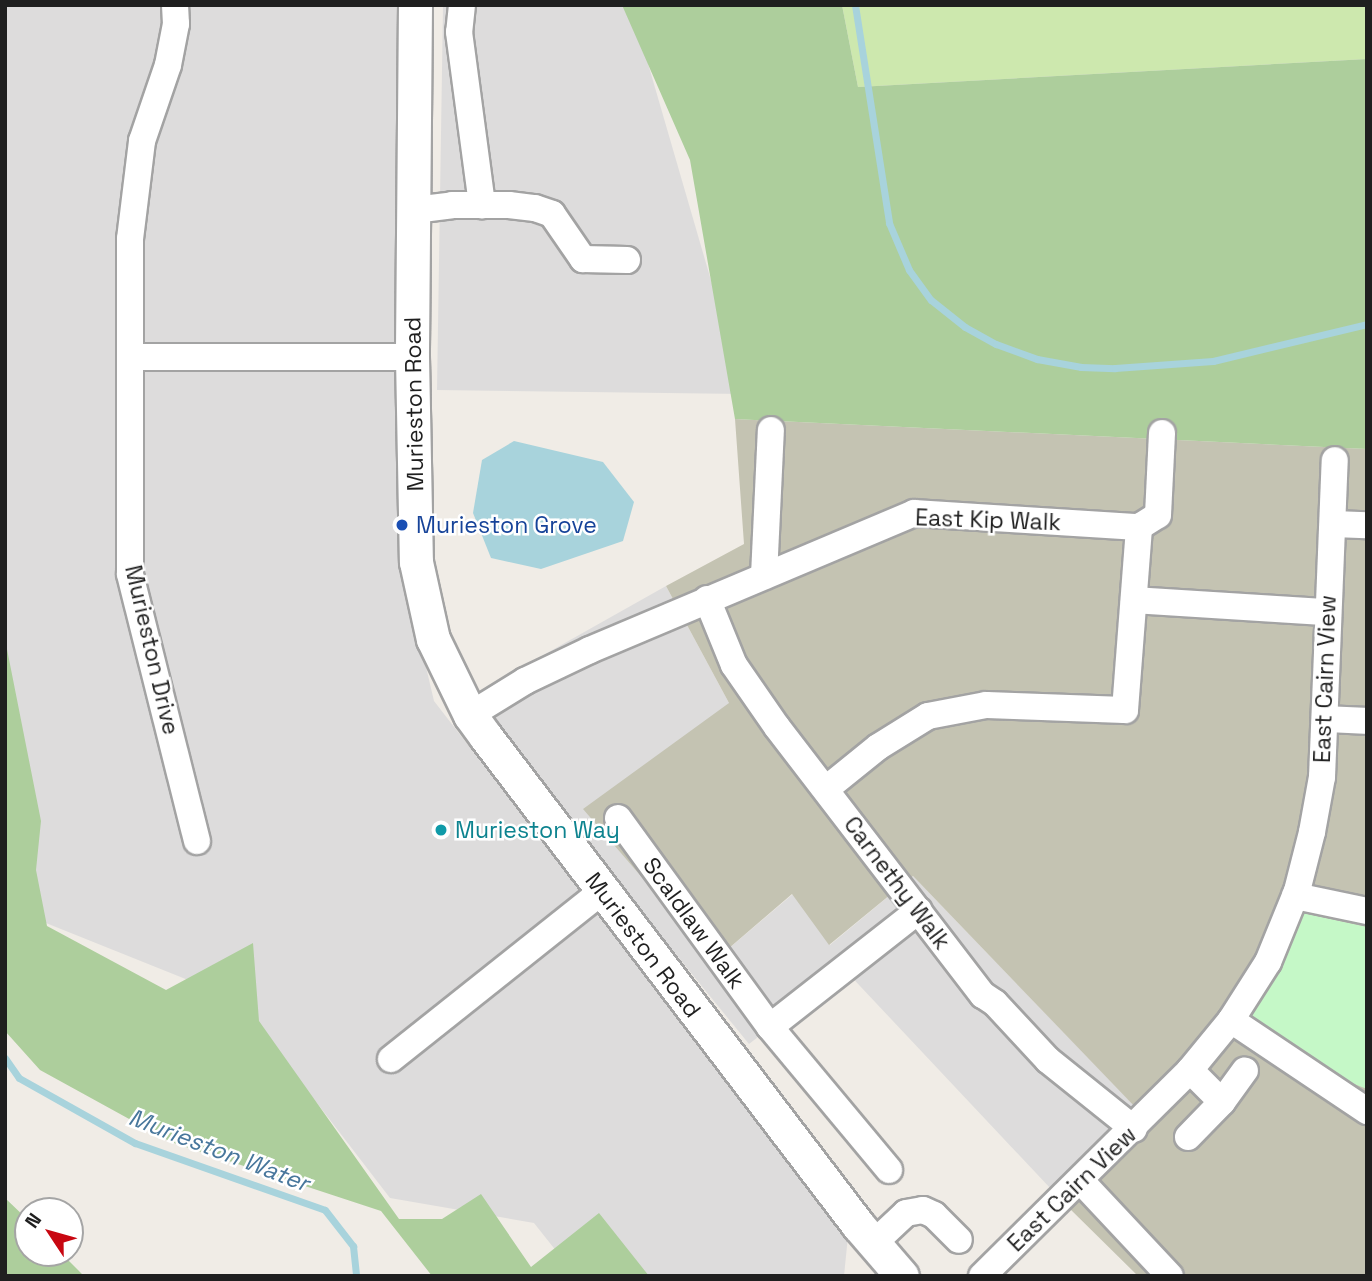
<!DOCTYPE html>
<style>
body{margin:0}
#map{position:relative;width:1372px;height:1281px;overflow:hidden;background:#f0ece6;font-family:"Space Grotesk",sans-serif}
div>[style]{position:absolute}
.residential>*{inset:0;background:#dddcdc}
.construction>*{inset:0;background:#c4c3b2}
.grass>*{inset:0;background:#cde8ae}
.forest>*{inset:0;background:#adce9c}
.park>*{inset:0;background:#c5f8c7}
.water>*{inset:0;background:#a8d3dc}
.stream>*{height:7px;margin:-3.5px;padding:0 3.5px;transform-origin:3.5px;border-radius:3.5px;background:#a8d3dc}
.roads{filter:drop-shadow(2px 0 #a3a3a3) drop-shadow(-2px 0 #a3a3a3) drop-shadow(0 2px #a3a3a3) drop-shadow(0 -2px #a3a3a3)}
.minor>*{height:26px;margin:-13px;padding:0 13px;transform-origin:13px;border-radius:13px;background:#fff}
.tertiary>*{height:33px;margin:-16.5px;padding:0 16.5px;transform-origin:16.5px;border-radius:16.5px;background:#fff}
.dots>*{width:19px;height:19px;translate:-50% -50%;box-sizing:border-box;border:4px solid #fff;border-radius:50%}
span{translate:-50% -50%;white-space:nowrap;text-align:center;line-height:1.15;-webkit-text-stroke:5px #fff;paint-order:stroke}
.street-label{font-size:23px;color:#1f1f1f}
.transit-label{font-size:23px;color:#164399}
.left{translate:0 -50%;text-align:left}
.culture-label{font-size:23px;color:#0d838f}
.water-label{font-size:24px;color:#48779c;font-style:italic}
.frame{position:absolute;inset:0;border:7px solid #1f1f1f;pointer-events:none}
.north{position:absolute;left:14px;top:1197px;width:70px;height:70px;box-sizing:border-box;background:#fff;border:2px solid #a5a5a5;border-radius:50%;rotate:306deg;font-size:19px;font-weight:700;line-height:28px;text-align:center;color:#1f1f1f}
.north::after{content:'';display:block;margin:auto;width:24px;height:32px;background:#c80711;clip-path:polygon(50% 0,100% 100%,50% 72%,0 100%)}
</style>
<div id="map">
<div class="residential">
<div style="clip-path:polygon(5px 5px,399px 5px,398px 548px,434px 701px,557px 860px,850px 1216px,844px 1276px,576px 1276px,534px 1223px,390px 1198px,257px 1025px,198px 984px,31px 917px,5px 695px)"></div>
<div style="clip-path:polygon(443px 5px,631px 5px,744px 394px,437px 390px)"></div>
<div style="clip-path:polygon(666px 586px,729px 703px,714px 961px,793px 894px,830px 945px,913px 876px,1151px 1123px,1067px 1206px,844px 969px,749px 1044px,467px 698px)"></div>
</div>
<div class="construction">
<div style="clip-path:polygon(735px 419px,1367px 449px,1367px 1276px,1138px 1276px,1067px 1206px,1137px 1109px,913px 876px,829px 945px,792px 894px,714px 961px,583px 809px,729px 703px,666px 586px,744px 544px)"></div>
</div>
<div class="grass">
<div style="clip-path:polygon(842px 5px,1367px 5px,1367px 59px,858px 87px)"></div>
</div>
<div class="forest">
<div style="clip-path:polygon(622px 5px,842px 5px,858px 87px,1367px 59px,1367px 449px,735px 419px,690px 160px)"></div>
<div style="clip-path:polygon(5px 639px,41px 821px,36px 870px,47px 926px,166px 990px,253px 943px,259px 1021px,399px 1219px,442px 1219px,481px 1194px,531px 1267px,599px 1213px,649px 1276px,432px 1276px,381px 1211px,171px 1142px,40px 1070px,5px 1031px)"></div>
<div style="clip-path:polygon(5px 1198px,28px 1220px,28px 1253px,61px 1253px,84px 1276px,5px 1276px)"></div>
</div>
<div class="park">
<div style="clip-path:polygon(1298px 912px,1367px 927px,1367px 1089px,1323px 1072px,1243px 1020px)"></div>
</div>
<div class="water">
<div style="clip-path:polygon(514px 441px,603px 462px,634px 502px,623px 541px,541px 569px,491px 558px,473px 513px,482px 460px)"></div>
</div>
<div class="stream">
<div style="left:855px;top:5px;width:221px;rotate:81.1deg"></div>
<div style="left:889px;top:223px;width:51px;rotate:66.9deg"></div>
<div style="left:909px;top:270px;width:37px;rotate:54deg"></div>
<div style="left:931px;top:300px;width:43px;rotate:38.5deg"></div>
<div style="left:965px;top:327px;width:35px;rotate:29deg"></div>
<div style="left:996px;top:344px;width:44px;rotate:20.1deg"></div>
<div style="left:1037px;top:359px;width:45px;rotate:10.3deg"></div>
<div style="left:1081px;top:367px;width:34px;rotate:2deg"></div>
<div style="left:1115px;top:368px;width:98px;rotate:-4.1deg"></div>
<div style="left:1213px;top:361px;width:158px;rotate:-13.5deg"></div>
<div style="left:5px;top:1058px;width:24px;rotate:55deg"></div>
<div style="left:19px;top:1078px;width:133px;rotate:29.3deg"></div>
<div style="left:135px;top:1143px;width:201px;rotate:19.4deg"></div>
<div style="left:325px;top:1210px;width:46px;rotate:52.1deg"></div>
<div style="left:353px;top:1246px;width:30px;rotate:84deg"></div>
</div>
<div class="roads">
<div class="minor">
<div style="left:462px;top:5px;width:27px;rotate:96deg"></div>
<div style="left:459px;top:32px;width:175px;rotate:82.4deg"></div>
<div style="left:414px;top:210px;width:38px;rotate:-7deg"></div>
<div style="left:452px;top:205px;width:57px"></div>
<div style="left:509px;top:205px;width:26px;rotate:7deg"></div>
<div style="left:535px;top:208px;width:18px;rotate:19deg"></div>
<div style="left:552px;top:214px;width:55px;rotate:55.4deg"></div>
<div style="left:583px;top:259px;width:44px;rotate:1.3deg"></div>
<div style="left:130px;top:357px;width:118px;rotate:-90deg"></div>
<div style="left:130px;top:239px;width:99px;rotate:-83deg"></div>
<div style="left:142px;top:141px;width:80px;rotate:-71.1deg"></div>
<div style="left:168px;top:65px;width:42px;rotate:-79deg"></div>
<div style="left:176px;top:24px;width:19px;rotate:-93deg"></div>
<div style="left:1333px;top:524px;width:34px;rotate:2deg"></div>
<div style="left:764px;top:576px;width:146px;rotate:-87.3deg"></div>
<div style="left:707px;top:599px;width:71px;rotate:67.8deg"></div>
<div style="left:734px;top:665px;width:75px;rotate:55.3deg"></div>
<div style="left:777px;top:727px;width:338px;rotate:52.5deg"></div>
<div style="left:983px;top:995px;width:14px;rotate:34deg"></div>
<div style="left:995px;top:1003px;width:78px;rotate:47.1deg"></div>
<div style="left:1048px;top:1060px;width:110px;rotate:38.7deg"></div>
<div style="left:1134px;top:600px;width:193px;rotate:3.6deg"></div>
<div style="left:470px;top:715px;width:65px;rotate:-31.7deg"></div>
<div style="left:525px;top:681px;width:72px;rotate:-25.5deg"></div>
<div style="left:590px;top:650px;width:352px;rotate:-22.9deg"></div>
<div style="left:914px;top:513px;width:225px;rotate:3.6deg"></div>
<div style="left:1139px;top:527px;width:22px;rotate:-32deg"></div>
<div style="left:1158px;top:515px;width:82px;rotate:-87.2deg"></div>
<div style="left:1325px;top:719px;width:42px;rotate:2.7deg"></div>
<div style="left:826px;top:789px;width:67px;rotate:-38.9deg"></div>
<div style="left:878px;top:747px;width:59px;rotate:-31.8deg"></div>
<div style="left:928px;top:716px;width:59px;rotate:-10.7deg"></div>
<div style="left:986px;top:705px;width:139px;rotate:2.1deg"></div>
<div style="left:1125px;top:710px;width:184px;rotate:-85.6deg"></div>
<div style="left:618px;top:818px;width:258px;rotate:54deg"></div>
<div style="left:770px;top:1027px;width:189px;rotate:-38.1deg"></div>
<div style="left:197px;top:841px;width:275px;rotate:-104.1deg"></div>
<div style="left:130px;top:574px;width:217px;rotate:-90deg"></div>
<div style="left:130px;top:357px;width:282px"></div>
<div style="left:1295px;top:896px;width:74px;rotate:11.8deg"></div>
<div style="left:1231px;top:1020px;width:164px;rotate:33.8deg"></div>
<div style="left:770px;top:1027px;width:186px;rotate:50.2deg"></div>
<div style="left:391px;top:1059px;width:270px;rotate:-38.5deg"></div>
<div style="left:1190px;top:1070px;width:45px;rotate:45deg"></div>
<div style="left:1222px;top:1102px;width:39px;rotate:-54deg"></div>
<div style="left:1188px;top:1137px;width:49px;rotate:-45.8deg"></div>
<div style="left:1081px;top:1181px;width:130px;rotate:46.9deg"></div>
<div style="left:873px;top:1244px;width:45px;rotate:-43.2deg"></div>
<div style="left:906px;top:1213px;width:17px;rotate:-10deg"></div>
<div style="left:923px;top:1210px;width:12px;rotate:24deg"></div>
<div style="left:934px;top:1215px;width:35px;rotate:45deg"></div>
<div style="left:982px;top:1276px;width:293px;rotate:-44.7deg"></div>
<div style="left:1190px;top:1070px;width:65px;rotate:-50.6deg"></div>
<div style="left:1231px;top:1020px;width:69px;rotate:-57.5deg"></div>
<div style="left:1268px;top:962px;width:77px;rotate:-67.8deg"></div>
<div style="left:1297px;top:891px;width:61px;rotate:-75.7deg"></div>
<div style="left:1312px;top:832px;width:56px;rotate:-79.7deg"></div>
<div style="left:1322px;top:777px;width:317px;rotate:-87.7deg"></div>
</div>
<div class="tertiary">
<div style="left:415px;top:5px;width:352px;rotate:90.5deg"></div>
<div style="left:412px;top:357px;width:205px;rotate:88.9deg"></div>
<div style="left:416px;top:562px;width:79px;rotate:77.6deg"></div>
<div style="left:433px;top:639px;width:85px;rotate:64deg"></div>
<div style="left:470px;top:715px;width:27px;rotate:54deg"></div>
<div style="left:486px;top:737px;width:614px;rotate:52.68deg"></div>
<div style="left:858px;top:1225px;width:67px;rotate:49.2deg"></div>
</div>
</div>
<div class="dots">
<div style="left:402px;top:525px;background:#1a4fb4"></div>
<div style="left:441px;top:830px;background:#0f9aa8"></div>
</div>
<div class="street-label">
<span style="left:414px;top:404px;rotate:-91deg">Murieston Road</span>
<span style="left:988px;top:520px;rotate:2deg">East Kip Walk</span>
<span style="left:152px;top:650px;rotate:77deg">Murieston Drive</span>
<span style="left:1325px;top:679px;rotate:-88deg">East Cairn View</span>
<span style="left:897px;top:883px;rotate:53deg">Carnethy Walk</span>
<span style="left:694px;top:923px;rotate:54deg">Scaldlaw Walk</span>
<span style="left:643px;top:945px;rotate:53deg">Murieston Road</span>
<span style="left:1072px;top:1189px;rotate:-44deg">East Cairn View</span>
</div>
<div class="transit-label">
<span class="left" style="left:416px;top:525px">Murieston Grove</span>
</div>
<div class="culture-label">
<span class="left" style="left:455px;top:830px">Murieston Way</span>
</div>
<div class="water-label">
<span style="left:219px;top:1150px;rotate:21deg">Murieston Water</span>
</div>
<div class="frame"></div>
<div class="north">N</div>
</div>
